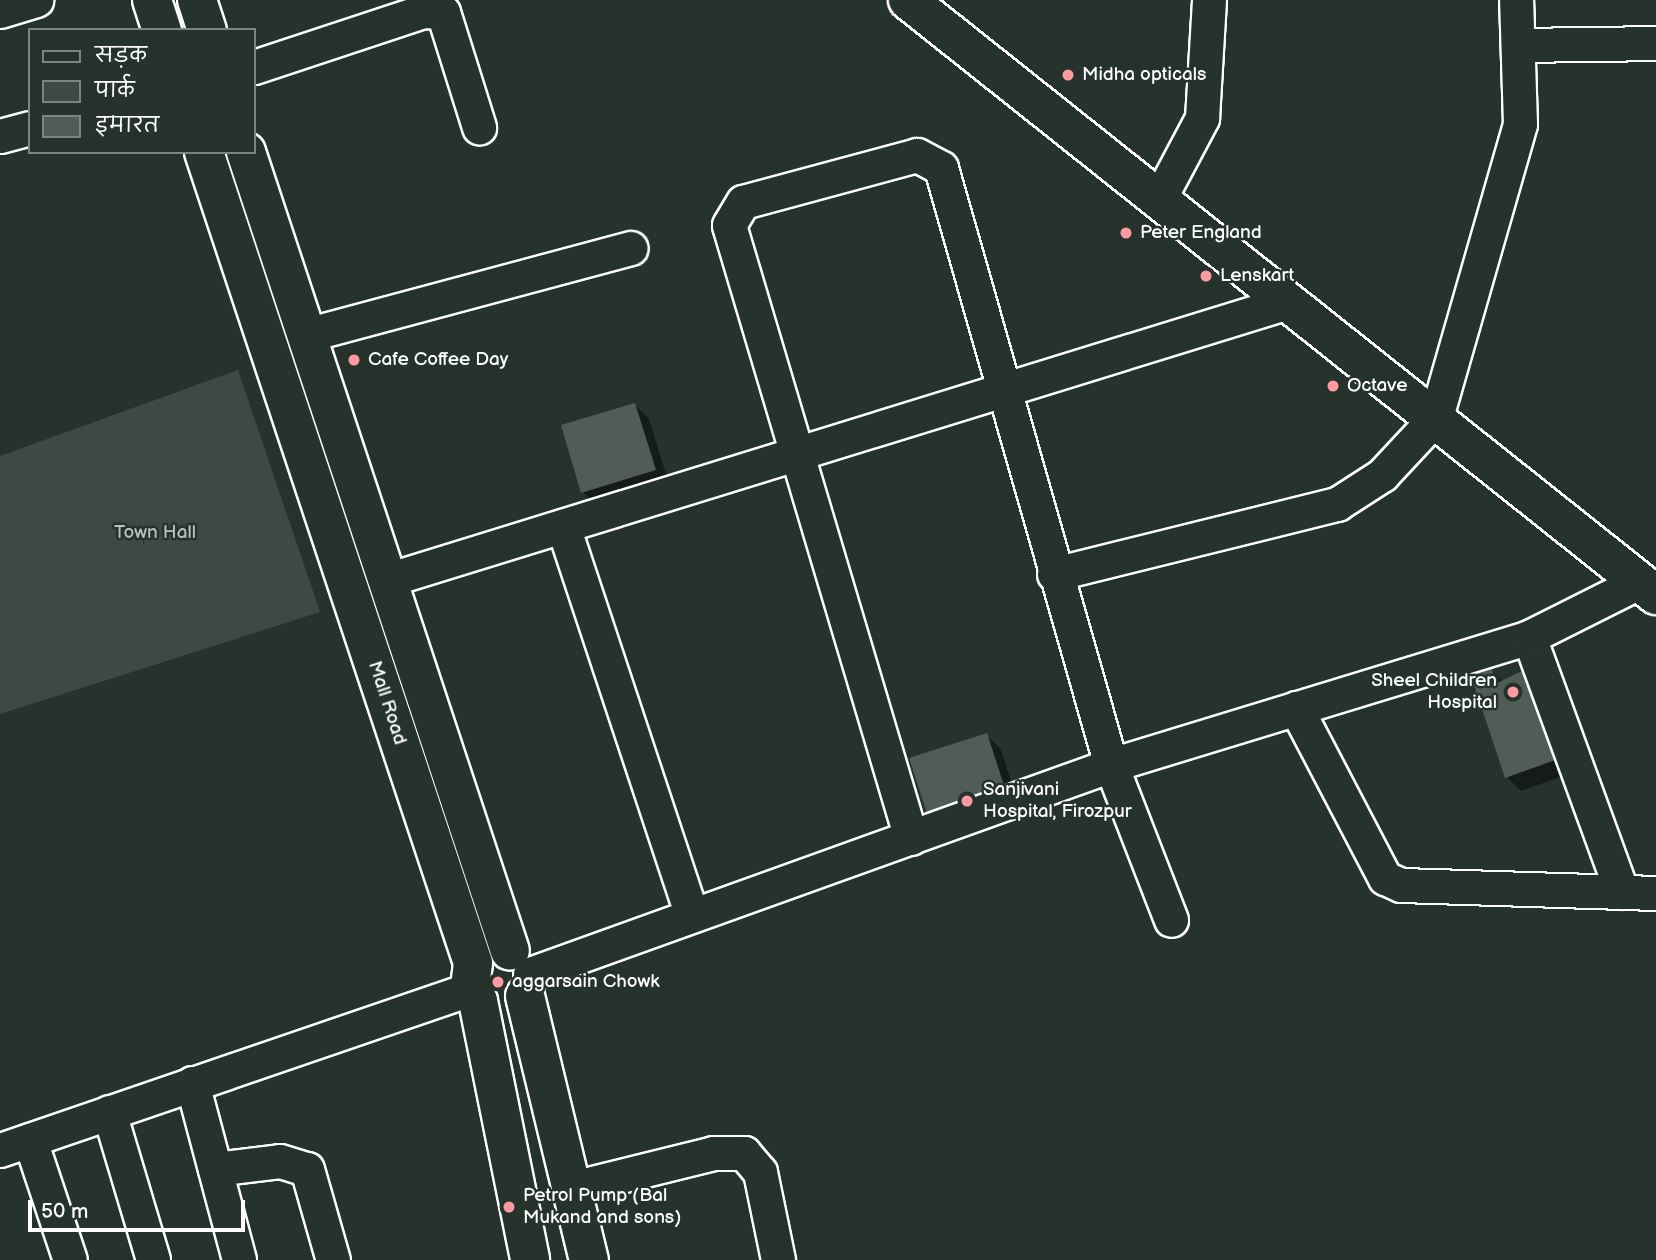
<!DOCTYPE html>
<meta charset="utf-8">
<style>
body{margin:0}
#map{position:relative;width:1656px;height:1260px;overflow:hidden;background:#26332d;font-family:"Balsamiq Sans","Playpen Sans Deva",sans-serif}
div>[style]{position:absolute}
.green>*{inset:0;background:#3e4944}
.shadow>*{inset:0;background:#0007}
.building>*{inset:0;background:#515c57}
.roads{filter:drop-shadow(2px 0 #fff) drop-shadow(-2px 0 #fff) drop-shadow(0 2px #fff) drop-shadow(0 -2px #fff)}
.street>*{height:33px;margin:-16.5px;padding:0 16.5px;transform-origin:16.5px;border-radius:16.5px;background:#26332d}
.primary>*{height:38px;margin:-19px;padding:0 19px;transform-origin:19px;border-radius:19px;background:#26332d}
.highway>*{height:38px;margin:-19px;padding:0 19px;transform-origin:19px;border-radius:19px;background:#26332d}
.dots>*{width:19px;height:19px;translate:-50% -50%;box-sizing:border-box;border:4px solid #26332d;border-radius:50%}
span{translate:-50% -50%;white-space:nowrap;text-align:center;line-height:1.15;-webkit-text-stroke:5px #26332d;paint-order:stroke}
.poi-label{font-size:19px;color:#fff}
.left{translate:0 -50%;text-align:left}
.right{translate:-100% -50%;text-align:right}
.park-label{font-size:19px;color:#bbbfbe}
.street-label{font-size:19px;color:#fff}
.legend{position:absolute;left:28px;top:28px;width:228px;height:126px;box-sizing:border-box;background:#26332d;border:2px solid #7d8581;margin:0;padding:9px 12px;list-style:none;font-size:21px;color:#fff}
.legend li{display:flex;align-items:center;gap:14px;height:35px}
.legend b{width:35px;border:2px solid #7d8581}
.scale{position:absolute;left:28px;top:1200px;width:217px;height:32px;box-sizing:border-box;border:4px solid #fff;border-top:0;padding-left:9px;font-size:21px;line-height:24px;white-space:nowrap;color:#fff;-webkit-text-stroke:5px #26332d;paint-order:stroke}
</style>
<div id="map">
<div class="green">
<div style="clip-path:polygon(238px 370px,320px 612px,0 714px,0 456px)"></div>
</div>
<div class="shadow">
<div style="clip-path:polygon(635px 405px,649px 419px,669px 484px,597px 506px,583px 492px)"></div>
<div style="clip-path:polygon(1490px 669px,1504px 682px,1577px 771px,1521px 791px,1507px 777px)"></div>
<div style="clip-path:polygon(986px 735px,1001px 749px,1022px 816px,947px 839px)"></div>
</div>
<div class="building">
<div style="clip-path:polygon(635px 403px,656px 470px,581px 493px,561px 425px)"></div>
<div style="clip-path:polygon(1491px 667px,1497px 683px,1531px 667px,1564px 757px,1505px 778px,1471px 676px)"></div>
<div style="clip-path:polygon(987px 733px,1009px 801px,931px 826px,909px 758px)"></div>
</div>
<div class="roads">
<div class="street">
<div style="left:0;top:11px;width:38px;rotate:-17deg"></div>
<div style="left:1518px;top:45px;width:138px;rotate:-0.8deg"></div>
<div style="left:254px;top:67px;width:178px;rotate:-18.3deg"></div>
<div style="left:423px;top:11px;width:20px;rotate:3deg"></div>
<div style="left:443px;top:12px;width:121px;rotate:72.6deg"></div>
<div style="left:0;top:136px;width:31px;rotate:-15deg"></div>
<div style="left:1159px;top:199px;width:92px;rotate:-62deg"></div>
<div style="left:1202px;top:118px;width:118px;rotate:-86.6deg"></div>
<div style="left:306px;top:335px;width:336px;rotate:-15deg"></div>
<div style="left:563px;top:526px;width:410px;rotate:71.7deg"></div>
<div style="left:1054px;top:574px;width:292px;rotate:-13.9deg"></div>
<div style="left:1337px;top:504px;width:54px;rotate:-32.8deg"></div>
<div style="left:1382px;top:475px;width:79px;rotate:-47deg"></div>
<div style="left:1436px;top:417px;width:305px;rotate:-74deg"></div>
<div style="left:1520px;top:124px;width:124px;rotate:-91.8deg"></div>
<div style="left:387px;top:580px;width:943px;rotate:-17.15deg"></div>
<div style="left:1529px;top:637px;width:271px;rotate:70deg"></div>
<div style="left:1296px;top:708px;width:192px;rotate:62.4deg"></div>
<div style="left:1385px;top:878px;width:17px;rotate:24deg"></div>
<div style="left:1401px;top:885px;width:255px;rotate:1.8deg"></div>
<div style="left:911px;top:838px;width:639px;rotate:-106.54deg"></div>
<div style="left:729px;top:225px;width:27px;rotate:-59deg"></div>
<div style="left:743px;top:202px;width:180px;rotate:-15.1deg"></div>
<div style="left:917px;top:155px;width:27px;rotate:28deg"></div>
<div style="left:941px;top:168px;width:621px;rotate:74.11deg"></div>
<div style="left:1111px;top:765px;width:166px;rotate:68.8deg"></div>
<div style="left:530px;top:974px;width:617px;rotate:-19.78deg"></div>
<div style="left:1111px;top:765px;width:437px;rotate:-17deg"></div>
<div style="left:1529px;top:637px;width:123px;rotate:-26.6deg"></div>
<div style="left:192px;top:1083px;width:183px;rotate:75.1deg"></div>
<div style="left:109px;top:1112px;width:154px;rotate:73.4deg"></div>
<div style="left:30px;top:1140px;width:126px;rotate:71.6deg"></div>
<div style="left:0;top:1150px;width:497px;rotate:-18.9deg"></div>
<div style="left:215px;top:1169px;width:65px;rotate:-7deg"></div>
<div style="left:280px;top:1161px;width:28px;rotate:17deg"></div>
<div style="left:307px;top:1169px;width:95px;rotate:74.1deg"></div>
<div style="left:572px;top:1188px;width:145px;rotate:-13.9deg"></div>
<div style="left:713px;top:1153px;width:31px"></div>
<div style="left:744px;top:1153px;width:25px;rotate:50deg"></div>
<div style="left:760px;top:1172px;width:90px;rotate:78.4deg"></div>
</div>
<div class="primary">
<div style="left:908px;top:0;width:956px;rotate:38.5deg"></div>
</div>
<div class="highway">
<div style="left:152px;top:0;width:32px;rotate:72deg"></div>
<div style="left:197px;top:0;width:32px;rotate:72deg"></div>
<div style="left:204px;top:152px;width:854px;rotate:71.65deg"></div>
<div style="left:473px;top:963px;width:26px;rotate:97deg"></div>
<div style="left:470px;top:989px;width:14px;rotate:56deg"></div>
<div style="left:478px;top:1001px;width:264px;rotate:78.6deg"></div>
<div style="left:246px;top:152px;width:841px;rotate:71.72deg"></div>
<div style="left:525px;top:996px;width:272px;rotate:76.4deg"></div>
</div>
</div>
<div class="dots">
<div style="left:1068px;top:75px;background:#ff9aa2"></div>
<div style="left:1126px;top:233px;background:#ff9aa2"></div>
<div style="left:1206px;top:276px;background:#ff9aa2"></div>
<div style="left:354px;top:360px;background:#ff9aa2"></div>
<div style="left:1333px;top:386px;background:#ff9aa2"></div>
<div style="left:1513px;top:692px;background:#ff9aa2"></div>
<div style="left:967px;top:801px;background:#ff9aa2"></div>
<div style="left:498px;top:982px;background:#ff9aa2"></div>
<div style="left:509px;top:1207px;background:#ff9aa2"></div>
</div>
<div class="poi-label">
<span class="left" style="left:1082px;top:75px">Midha opticals</span>
<span class="left" style="left:1140px;top:233px">Peter England</span>
<span class="left" style="left:1220px;top:276px">Lenskart</span>
<span class="left" style="left:368px;top:360px">Cafe Coffee Day</span>
<span class="left" style="left:1347px;top:386px">Octave</span>
<span class="right" style="left:1497px;top:692px">Sheel Children<br>Hospital</span>
<span class="left" style="left:983px;top:801px">Sanjivani<br>Hospital, Firozpur</span>
<span class="left" style="left:512px;top:982px">aggarsain Chowk</span>
<span class="left" style="left:523px;top:1207px">Petrol Pump (Bal<br>Mukand and sons)</span>
</div>
<div class="park-label">
<span style="left:155px;top:533px">Town Hall</span>
</div>
<div class="street-label">
<span style="left:387px;top:703px;rotate:72deg">Mall Road</span>
</div>
<ul class="legend">
<li><b style="height:9px;background:#26332d"></b>सड़क</li>
<li><b style="height:19px;background:#3e4944"></b>पार्क</li>
<li><b style="height:19px;background:#515c57"></b>इमारत</li>
</ul>
<div class="scale">50 m</div>
</div>
